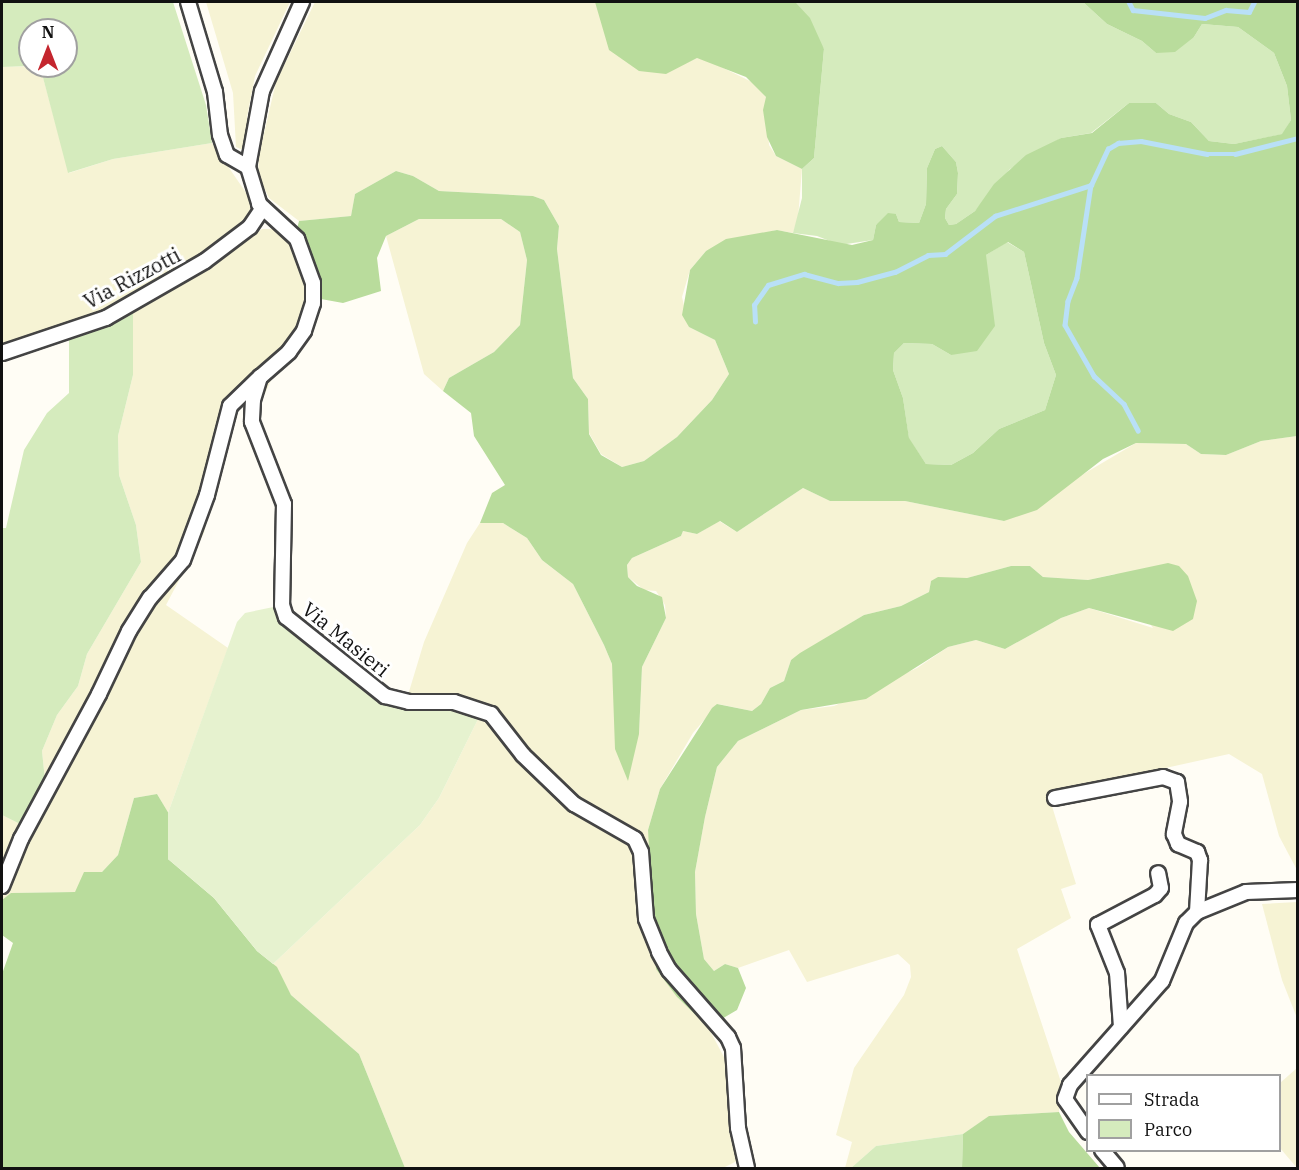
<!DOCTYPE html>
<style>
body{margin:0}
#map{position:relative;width:1299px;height:1170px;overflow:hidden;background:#fffdf5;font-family:"IBM Plex Serif",serif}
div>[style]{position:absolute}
.farmland>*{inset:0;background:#f6f3d4}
.green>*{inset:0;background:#d5ebbd}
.forest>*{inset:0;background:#b9dc9c}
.pitch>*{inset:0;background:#e6f2cf}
.stream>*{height:4.5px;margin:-2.25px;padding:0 2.25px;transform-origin:2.25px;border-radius:2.25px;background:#b9e0f7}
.roads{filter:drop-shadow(2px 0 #444) drop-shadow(-2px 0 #444) drop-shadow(0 2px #444) drop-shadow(0 -2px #444)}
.minor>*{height:14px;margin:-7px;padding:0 7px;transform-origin:7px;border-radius:7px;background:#fff}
span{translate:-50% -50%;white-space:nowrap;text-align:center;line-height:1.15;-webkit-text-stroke:6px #fff;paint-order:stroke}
.street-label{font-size:20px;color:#111}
.frame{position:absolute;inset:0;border:3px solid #111;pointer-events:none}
.legend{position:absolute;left:1086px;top:1074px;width:195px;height:78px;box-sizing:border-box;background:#fff;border:2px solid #a0a0a0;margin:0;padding:8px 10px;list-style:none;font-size:18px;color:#111}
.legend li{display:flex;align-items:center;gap:12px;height:30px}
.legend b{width:30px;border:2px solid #a0a0a0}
.north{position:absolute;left:18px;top:18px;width:60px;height:60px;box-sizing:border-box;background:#fff;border:2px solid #a0a0a0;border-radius:50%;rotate:0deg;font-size:16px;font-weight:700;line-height:24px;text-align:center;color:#111}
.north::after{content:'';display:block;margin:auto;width:21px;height:27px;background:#c4262e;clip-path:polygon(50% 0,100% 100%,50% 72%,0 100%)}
</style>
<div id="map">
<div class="farmland">
<div style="clip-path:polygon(206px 2px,290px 2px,255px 76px,247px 117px,250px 146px,243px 150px,236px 147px,233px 93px)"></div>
<div style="clip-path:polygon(315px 2px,595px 2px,686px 63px,697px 58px,709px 61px,756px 84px,766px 97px,769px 145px,776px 156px,802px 169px,798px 218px,793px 233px,776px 230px,706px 251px,690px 270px,682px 297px,689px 327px,715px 340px,729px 374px,712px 400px,677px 437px,644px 461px,622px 467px,601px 454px,589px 433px,588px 399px,573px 378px,557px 249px,559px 226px,544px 200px,533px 196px,439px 191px,413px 176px,396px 171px,355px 194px,351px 216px,299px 221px,269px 198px,258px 175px,259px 155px,276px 82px)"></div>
<div style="clip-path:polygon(40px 66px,69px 173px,113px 159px,212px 143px,251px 200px,250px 216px,248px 223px,191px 266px,31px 349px,2px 360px,2px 67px)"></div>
<div style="clip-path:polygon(419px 219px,501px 219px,520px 232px,527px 260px,520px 325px,494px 352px,449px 378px,443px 391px,424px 374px,386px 236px)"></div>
<div style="clip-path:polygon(262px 229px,274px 229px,287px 237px,305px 287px,319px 303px,302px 348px,273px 376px,262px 400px,234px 408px,204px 533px,166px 605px,228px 648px,168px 813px,157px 794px,134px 798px,118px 855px,102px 872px,75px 892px,12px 893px,2px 900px,2px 815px,22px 825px,45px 780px,42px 751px,57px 715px,78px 686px,87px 654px,141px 562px,136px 525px,119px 475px,118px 436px,133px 375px,133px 309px,222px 258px)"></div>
<div style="clip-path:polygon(1297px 436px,1297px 870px,1279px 836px,1262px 774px,1229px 754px,1093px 784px,1051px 803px,1076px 884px,1061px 889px,1071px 918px,1017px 949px,1061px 1082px,1059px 1112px,990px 1116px,963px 1134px,876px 1146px,851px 1168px,845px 1168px,852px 1142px,836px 1135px,854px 1068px,904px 995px,911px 977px,910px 965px,898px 954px,807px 982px,789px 950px,738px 968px,725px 964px,714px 971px,704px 959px,696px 914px,695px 872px,705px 817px,717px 767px,738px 741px,801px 710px,834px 706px,917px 668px,948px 647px,976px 640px,1005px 649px,1061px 618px,1089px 608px,1153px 628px,1115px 574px,1088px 580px,1043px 577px,1030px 566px,1011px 566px,967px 578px,931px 581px,929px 592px,901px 606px,864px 615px,791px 660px,784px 681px,770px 688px,761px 704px,752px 711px,718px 704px,693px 733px,660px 789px,648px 830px,677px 997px,708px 1027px,725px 1059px,737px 1161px,723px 1168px,405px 1168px,359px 1054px,291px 995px,273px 964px,420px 825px,439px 798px,486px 703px,460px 696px,408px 695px,424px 642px,467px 543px,480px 523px,503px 523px,527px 538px,542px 560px,573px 584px,604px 645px,612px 664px,614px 687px,639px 734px,642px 667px,666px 618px,665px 605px,656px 591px,644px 590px,628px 577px,627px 565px,632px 558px,681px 536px,683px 531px,697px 534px,719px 521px,737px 532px,803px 488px,830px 501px,905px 501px,1004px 521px,1136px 443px,1186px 444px,1201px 454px,1226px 455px,1261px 441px)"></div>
<div style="clip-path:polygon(1297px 902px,1298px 902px,1297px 1018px,1282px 980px,1262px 904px)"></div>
<div style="clip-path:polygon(1297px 1068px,1298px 1168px,1297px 1168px,1280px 1148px,1280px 1083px)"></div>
</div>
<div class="green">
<div style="clip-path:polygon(2px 2px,173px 2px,206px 105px,212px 143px,113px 159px,68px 173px,40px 66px,66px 66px,66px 30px,30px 30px,30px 66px,2px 67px)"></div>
<div style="clip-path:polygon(792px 2px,1083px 2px,1107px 24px,1142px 41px,1156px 53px,1194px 37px,1202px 24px,1238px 27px,1274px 53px,1287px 86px,1291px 120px,1283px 134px,1234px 144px,1209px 141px,1191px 122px,1169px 114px,1156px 103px,1129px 103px,1091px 133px,1061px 138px,1010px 169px,975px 211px,956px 224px,949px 225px,945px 218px,946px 209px,957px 194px,958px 173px,956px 162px,942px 146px,935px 149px,927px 168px,926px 204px,919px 223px,899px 222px,896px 214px,876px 225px,873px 240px,840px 245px,817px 236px,793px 233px,802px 198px,802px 169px,814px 158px,824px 49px)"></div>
<div style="clip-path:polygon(1007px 242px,1024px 252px,1044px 343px,1056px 375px,1045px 410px,999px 429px,973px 453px,951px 465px,926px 464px,909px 439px,903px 398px,893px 370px,894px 353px,904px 343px,932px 344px,951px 355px,986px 271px,986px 255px)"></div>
<div style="clip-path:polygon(133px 309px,133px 375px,118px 436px,119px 475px,136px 525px,141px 562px,87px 654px,78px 686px,57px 715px,42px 751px,45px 780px,22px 825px,2px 815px,2px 528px,6px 528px,24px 450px,47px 413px,69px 393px,69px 337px)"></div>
<div style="clip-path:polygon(963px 1134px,962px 1168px,851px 1168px,876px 1146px)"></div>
</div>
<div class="forest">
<div style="clip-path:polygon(595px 2px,796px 3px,810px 18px,824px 49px,814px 158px,802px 169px,776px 156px,767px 137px,763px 110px,766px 97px,746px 77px,697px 58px,666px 74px,639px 71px,609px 50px)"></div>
<div style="clip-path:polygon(evenodd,1083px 2px,1297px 2px,1297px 436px,1261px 441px,1226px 455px,1201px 454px,1186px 444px,1136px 443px,1103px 459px,1037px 510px,1004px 521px,905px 501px,830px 501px,803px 488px,737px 532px,720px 521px,697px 534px,683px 531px,681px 536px,632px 558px,627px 565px,628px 577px,637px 586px,662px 597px,666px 618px,642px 667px,639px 734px,628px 781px,615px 749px,612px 664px,604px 645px,573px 584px,542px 560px,527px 538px,503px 523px,480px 523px,492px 493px,505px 485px,474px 436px,471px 413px,443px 391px,449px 378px,494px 352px,520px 325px,527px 260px,520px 232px,501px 219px,419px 219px,386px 236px,377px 258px,381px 291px,343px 303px,321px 299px,297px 229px,299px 221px,351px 216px,355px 194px,396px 171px,413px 176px,439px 191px,533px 196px,544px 200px,559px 226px,557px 249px,573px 378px,588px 399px,589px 434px,601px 455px,622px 467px,644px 461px,677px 437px,712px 400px,729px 374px,715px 340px,689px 327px,682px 315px,690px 270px,706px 251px,726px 239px,777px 230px,852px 245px,873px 240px,876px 225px,888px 213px,896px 214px,899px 222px,919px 223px,926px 204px,927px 168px,935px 149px,942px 146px,956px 162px,958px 173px,957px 194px,946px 209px,945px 218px,949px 225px,956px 224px,975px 211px,994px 184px,1026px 155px,1061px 138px,1092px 133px,1129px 103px,1156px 103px,1169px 114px,1191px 122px,1209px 141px,1234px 144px,1282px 134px,1291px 120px,1287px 86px,1274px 53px,1238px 27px,1202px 24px,1194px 37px,1175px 52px,1156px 53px,1142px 41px,1107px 24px,1083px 2px,1008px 242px,1024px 252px,1044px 343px,1056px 375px,1045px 410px,999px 429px,973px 453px,951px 465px,926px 464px,909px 438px,903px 398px,893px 370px,894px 353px,904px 343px,932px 344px,951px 355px,977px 351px,995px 326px,986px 255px,1008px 242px)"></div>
<div style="clip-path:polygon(1168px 563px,1179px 566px,1188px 576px,1197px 601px,1193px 619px,1173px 631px,1089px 608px,1061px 618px,1005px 649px,976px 640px,948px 647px,866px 699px,801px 710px,738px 741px,717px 767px,705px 817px,695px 872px,696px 914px,704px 959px,714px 971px,725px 964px,738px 968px,746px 988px,737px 1010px,708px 1027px,677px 997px,656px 969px,648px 830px,660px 789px,712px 708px,717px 704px,752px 711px,761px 704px,770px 688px,784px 681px,791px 660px,800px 653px,864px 615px,901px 606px,929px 592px,931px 581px,938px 577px,967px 578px,1011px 566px,1030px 566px,1043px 577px,1088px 580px)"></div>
<div style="clip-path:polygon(157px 794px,169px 814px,168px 859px,214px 898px,257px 951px,277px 967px,291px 995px,359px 1054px,405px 1168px,2px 1168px,2px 974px,13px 943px,2px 935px,2px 900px,11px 893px,75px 892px,84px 872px,102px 872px,118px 855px,134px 798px)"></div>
<div style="clip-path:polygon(1059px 1112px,1069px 1132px,1100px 1168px,962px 1168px,963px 1134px,989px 1116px)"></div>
</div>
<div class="pitch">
<div style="clip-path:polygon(288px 604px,295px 617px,380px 687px,408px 695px,460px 696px,486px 703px,439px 798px,420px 825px,273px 964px,257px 951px,214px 898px,168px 859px,168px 813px,237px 622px,245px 613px)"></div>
</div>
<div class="stream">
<div style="left:1129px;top:2px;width:9px;rotate:63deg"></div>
<div style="left:1133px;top:10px;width:72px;rotate:6.3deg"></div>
<div style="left:1205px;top:18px;width:22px;rotate:-21deg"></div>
<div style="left:1226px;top:10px;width:23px;rotate:5deg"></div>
<div style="left:1249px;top:12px;width:11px;rotate:-63deg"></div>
<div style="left:1091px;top:185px;width:94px;rotate:98.6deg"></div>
<div style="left:1077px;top:278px;width:25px;rotate:111deg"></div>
<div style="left:1068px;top:301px;width:24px;rotate:97deg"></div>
<div style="left:1065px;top:325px;width:59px;rotate:60.4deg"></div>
<div style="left:1094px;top:376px;width:41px;rotate:43deg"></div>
<div style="left:1124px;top:404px;width:30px;rotate:62deg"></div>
<div style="left:755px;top:322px;width:17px;rotate:-93deg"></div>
<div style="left:754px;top:305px;width:24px;rotate:-55deg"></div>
<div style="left:768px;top:285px;width:38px;rotate:-17deg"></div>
<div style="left:804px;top:274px;width:35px;rotate:15deg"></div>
<div style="left:838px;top:283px;width:19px;rotate:-3deg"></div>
<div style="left:857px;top:282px;width:39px;rotate:-15deg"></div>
<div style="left:895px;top:272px;width:37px;rotate:-27deg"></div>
<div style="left:928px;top:255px;width:17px;rotate:-3deg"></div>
<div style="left:945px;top:254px;width:63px;rotate:-37.2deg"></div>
<div style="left:995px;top:216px;width:101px;rotate:-17.9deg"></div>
<div style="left:1091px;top:185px;width:40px;rotate:-65deg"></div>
<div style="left:1108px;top:149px;width:12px;rotate:-31deg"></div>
<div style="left:1118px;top:143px;width:23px;rotate:-5deg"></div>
<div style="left:1141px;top:141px;width:67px;rotate:11.1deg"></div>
<div style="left:1207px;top:154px;width:28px"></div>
<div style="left:1235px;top:154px;width:65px;rotate:-14.3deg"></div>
</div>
<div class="roads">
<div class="minor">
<div style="left:188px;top:2px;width:94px;rotate:73.3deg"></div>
<div style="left:215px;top:92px;width:43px;rotate:83.4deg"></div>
<div style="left:220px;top:135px;width:21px;rotate:71deg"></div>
<div style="left:227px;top:155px;width:24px;rotate:30deg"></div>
<div style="left:248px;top:167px;width:39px;rotate:73deg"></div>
<div style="left:259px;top:204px;width:52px;rotate:42.6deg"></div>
<div style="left:297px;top:239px;width:47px;rotate:70deg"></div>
<div style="left:313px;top:283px;width:20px;rotate:90deg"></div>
<div style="left:313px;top:303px;width:29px;rotate:108deg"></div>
<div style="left:304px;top:331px;width:26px;rotate:126deg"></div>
<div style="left:289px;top:352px;width:38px;rotate:139deg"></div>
<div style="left:260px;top:377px;width:24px;rotate:107deg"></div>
<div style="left:253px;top:400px;width:22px;rotate:93deg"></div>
<div style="left:252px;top:422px;width:88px;rotate:68.7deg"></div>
<div style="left:284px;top:504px;width:101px;rotate:91.1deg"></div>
<div style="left:282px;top:605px;width:13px;rotate:72deg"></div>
<div style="left:286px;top:617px;width:127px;rotate:38.6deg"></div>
<div style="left:385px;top:696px;width:25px;rotate:14deg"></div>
<div style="left:409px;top:702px;width:45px"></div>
<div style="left:454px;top:702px;width:39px;rotate:18deg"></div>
<div style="left:491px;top:714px;width:52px;rotate:52deg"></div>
<div style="left:523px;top:755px;width:71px;rotate:43.9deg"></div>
<div style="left:574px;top:804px;width:70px;rotate:29.8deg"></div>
<div style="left:635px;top:839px;width:14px;rotate:65deg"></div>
<div style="left:641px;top:852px;width:67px;rotate:85.7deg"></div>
<div style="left:646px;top:919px;width:35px;rotate:68deg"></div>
<div style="left:659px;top:952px;width:21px;rotate:61deg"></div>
<div style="left:669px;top:970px;width:89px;rotate:48.6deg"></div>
<div style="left:728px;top:1037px;width:12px;rotate:66deg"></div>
<div style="left:733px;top:1048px;width:80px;rotate:86.4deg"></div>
<div style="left:738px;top:1128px;width:41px;rotate:77.3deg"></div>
<div style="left:248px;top:167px;width:77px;rotate:-79.6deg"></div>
<div style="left:262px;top:91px;width:98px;rotate:-65.8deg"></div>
<div style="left:2px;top:353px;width:110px;rotate:-18.6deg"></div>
<div style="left:106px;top:318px;width:114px;rotate:-29.9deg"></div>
<div style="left:205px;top:261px;width:56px;rotate:-37.1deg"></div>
<div style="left:250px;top:227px;width:23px;rotate:-56deg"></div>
<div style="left:1055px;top:798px;width:110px;rotate:-11deg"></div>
<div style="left:1163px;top:777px;width:15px;rotate:20deg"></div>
<div style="left:1177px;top:782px;width:20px;rotate:81deg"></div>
<div style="left:1180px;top:802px;width:33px;rotate:101deg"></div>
<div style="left:1174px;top:834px;width:11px;rotate:68deg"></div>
<div style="left:1178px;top:844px;width:21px;rotate:23deg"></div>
<div style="left:1197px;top:852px;width:9px;rotate:69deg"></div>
<div style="left:1200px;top:860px;width:52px;rotate:93.3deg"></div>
<div style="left:2px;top:886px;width:51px;rotate:-68deg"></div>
<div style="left:21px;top:839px;width:165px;rotate:-61.7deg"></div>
<div style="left:99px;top:694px;width:70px;rotate:-64.5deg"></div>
<div style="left:129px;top:631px;width:39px;rotate:-58deg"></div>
<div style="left:150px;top:598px;width:50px;rotate:-49deg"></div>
<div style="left:183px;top:560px;width:69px;rotate:-69.7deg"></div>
<div style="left:207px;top:495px;width:92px;rotate:-75.5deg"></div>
<div style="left:230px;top:406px;width:42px;rotate:-44deg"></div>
<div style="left:1121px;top:1027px;width:54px;rotate:-94.2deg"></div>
<div style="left:1117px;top:973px;width:52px;rotate:-111.6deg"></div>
<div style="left:1098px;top:925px;width:64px;rotate:-27.8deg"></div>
<div style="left:1155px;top:895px;width:9px;rotate:-49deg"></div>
<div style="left:1161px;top:888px;width:15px;rotate:-101deg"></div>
<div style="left:1088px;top:1132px;width:40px;rotate:-124.9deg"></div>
<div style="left:1065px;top:1099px;width:15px;rotate:-70deg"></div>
<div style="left:1070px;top:1085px;width:139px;rotate:-48.5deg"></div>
<div style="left:1162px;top:981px;width:63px;rotate:-67.5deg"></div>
<div style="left:1186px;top:923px;width:16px;rotate:-45deg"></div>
<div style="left:1197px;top:912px;width:53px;rotate:-22.2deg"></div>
<div style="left:1246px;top:892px;width:52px;rotate:-2.2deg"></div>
<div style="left:1102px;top:1150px;width:23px;rotate:50deg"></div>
</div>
</div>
<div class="street-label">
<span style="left:132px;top:278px;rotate:-28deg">Via Rizzotti</span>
<span style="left:346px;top:639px;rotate:39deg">Via Masieri</span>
</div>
<div class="frame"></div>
<ul class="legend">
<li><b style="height:8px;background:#fff"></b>Strada</li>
<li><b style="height:16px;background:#d5ebbd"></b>Parco</li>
</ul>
<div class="north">N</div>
</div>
